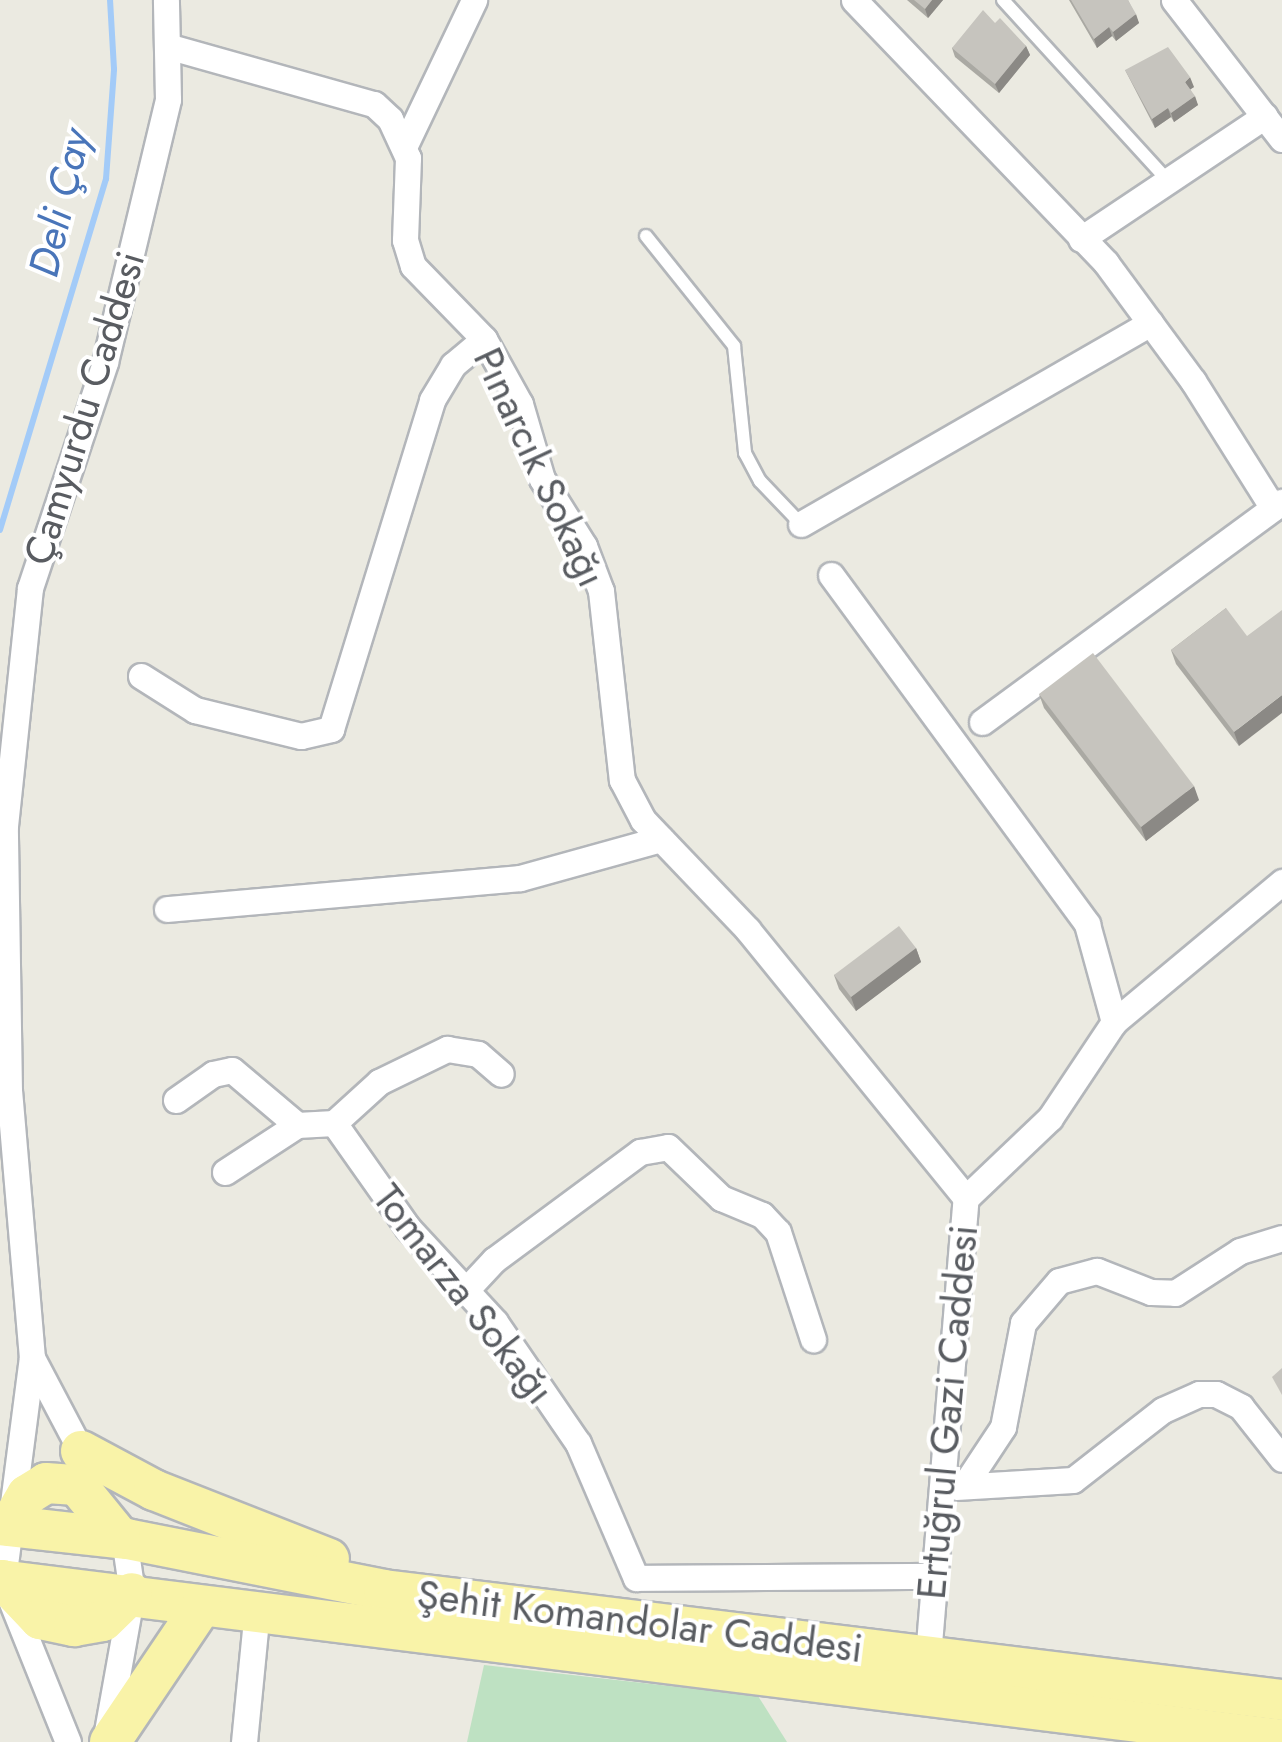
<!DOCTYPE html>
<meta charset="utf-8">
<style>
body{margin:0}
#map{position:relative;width:1282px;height:1742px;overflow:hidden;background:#ebeae1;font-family:Jost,sans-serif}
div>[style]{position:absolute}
.green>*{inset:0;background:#bee1c2}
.stream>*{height:6px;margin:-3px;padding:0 3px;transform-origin:3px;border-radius:3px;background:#a3cbf8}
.roads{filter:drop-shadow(2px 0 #b3b6ba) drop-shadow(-2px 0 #b3b6ba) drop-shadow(0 2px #b3b6ba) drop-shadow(0 -2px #b3b6ba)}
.lane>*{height:12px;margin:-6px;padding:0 6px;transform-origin:6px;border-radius:6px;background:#fff}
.street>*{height:25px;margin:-12.5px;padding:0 12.5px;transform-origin:12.5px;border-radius:12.5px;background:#fff}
.primary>*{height:40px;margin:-20px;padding:0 20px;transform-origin:20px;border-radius:20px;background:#f9f3a8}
.wall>*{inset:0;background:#aaa9a3}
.shaded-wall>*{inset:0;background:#8b8985}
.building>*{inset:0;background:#c6c4be}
span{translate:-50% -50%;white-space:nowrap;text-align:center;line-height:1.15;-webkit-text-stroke:8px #fff;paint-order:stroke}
.street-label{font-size:40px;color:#595c61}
.water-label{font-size:42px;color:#4975b9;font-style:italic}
</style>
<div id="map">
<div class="green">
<div style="clip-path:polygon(484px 1665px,758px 1696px,787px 1742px,467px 1742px)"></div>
</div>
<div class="stream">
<div style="left:0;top:530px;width:367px;rotate:-73.2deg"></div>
<div style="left:106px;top:179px;width:110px;rotate:-85.8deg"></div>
<div style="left:114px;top:69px;width:69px;rotate:-93.3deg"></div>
</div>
<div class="roads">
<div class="lane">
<div style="left:1003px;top:0;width:245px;rotate:47.6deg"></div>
<div style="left:646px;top:236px;width:141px;rotate:51.3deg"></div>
<div style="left:734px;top:346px;width:108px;rotate:84.1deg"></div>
<div style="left:745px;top:453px;width:32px;rotate:62deg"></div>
<div style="left:760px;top:481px;width:59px;rotate:46.4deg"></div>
</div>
<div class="street">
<div style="left:854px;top:0;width:364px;rotate:46.2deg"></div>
<div style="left:1106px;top:263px;width:147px;rotate:53.6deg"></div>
<div style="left:1193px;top:381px;width:150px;rotate:57.8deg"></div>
<div style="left:1174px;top:0;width:176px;rotate:52.2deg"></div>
<div style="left:167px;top:46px;width:215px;rotate:15.7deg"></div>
<div style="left:374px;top:104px;width:22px;rotate:43deg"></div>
<div style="left:390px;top:119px;width:43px;rotate:65.2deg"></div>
<div style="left:408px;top:158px;width:82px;rotate:92.1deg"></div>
<div style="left:405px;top:240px;width:27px;rotate:73deg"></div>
<div style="left:413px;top:266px;width:102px;rotate:45.8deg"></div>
<div style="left:484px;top:339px;width:74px;rotate:61deg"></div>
<div style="left:520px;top:404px;width:78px;rotate:73.7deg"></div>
<div style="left:542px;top:479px;width:79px;rotate:57.9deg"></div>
<div style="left:584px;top:546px;width:48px;rotate:69.3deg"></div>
<div style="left:601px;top:591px;width:190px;rotate:83.7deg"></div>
<div style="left:622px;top:780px;width:45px;rotate:62.3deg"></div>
<div style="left:643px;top:820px;width:152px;rotate:46.3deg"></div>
<div style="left:748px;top:930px;width:345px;rotate:50.9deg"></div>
<div style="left:404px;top:147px;width:163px;rotate:-64.5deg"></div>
<div style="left:1081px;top:239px;width:221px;rotate:-33.8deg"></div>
<div style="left:801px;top:524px;width:403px;rotate:-29.9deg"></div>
<div style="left:831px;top:575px;width:433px;rotate:53.7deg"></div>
<div style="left:1087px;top:924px;width:102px;rotate:74.6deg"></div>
<div style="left:141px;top:676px;width:64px;rotate:32.2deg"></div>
<div style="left:195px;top:710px;width:109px;rotate:13.8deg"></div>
<div style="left:301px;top:736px;width:31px;rotate:-13deg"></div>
<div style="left:331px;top:729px;width:344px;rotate:-72.9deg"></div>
<div style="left:432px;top:400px;width:41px;rotate:-59deg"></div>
<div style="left:453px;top:365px;width:40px;rotate:-40deg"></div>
<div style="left:982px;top:722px;width:372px;rotate:-36.3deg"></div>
<div style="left:167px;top:909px;width:354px;rotate:-5deg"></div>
<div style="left:520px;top:878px;width:146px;rotate:-15.5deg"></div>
<div style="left:176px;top:1100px;width:45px;rotate:-35.1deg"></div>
<div style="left:213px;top:1074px;width:19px;rotate:-12deg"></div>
<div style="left:232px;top:1070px;width:85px;rotate:40.2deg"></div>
<div style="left:297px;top:1125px;width:37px;rotate:-3deg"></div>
<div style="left:334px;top:1123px;width:61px;rotate:-42.3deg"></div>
<div style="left:379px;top:1082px;width:76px;rotate:-25.9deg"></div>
<div style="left:447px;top:1049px;width:31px;rotate:9deg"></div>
<div style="left:478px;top:1054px;width:30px;rotate:41deg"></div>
<div style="left:334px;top:1123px;width:128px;rotate:54.8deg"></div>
<div style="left:408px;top:1228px;width:128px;rotate:47.2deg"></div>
<div style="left:495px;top:1322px;width:147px;rotate:55.6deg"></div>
<div style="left:578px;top:1443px;width:147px;rotate:66.8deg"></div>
<div style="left:225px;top:1172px;width:86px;rotate:-33.1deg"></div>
<div style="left:466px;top:1290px;width:41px;rotate:-47deg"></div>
<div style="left:494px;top:1260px;width:182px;rotate:-36.5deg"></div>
<div style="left:640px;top:1152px;width:28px;rotate:-10deg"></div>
<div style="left:668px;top:1147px;width:74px;rotate:43.9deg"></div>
<div style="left:721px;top:1198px;width:44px;rotate:22.5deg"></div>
<div style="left:762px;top:1215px;width:23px;rotate:47deg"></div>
<div style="left:778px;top:1232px;width:113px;rotate:71.9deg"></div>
<div style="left:32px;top:1358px;width:120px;rotate:62.2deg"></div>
<div style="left:966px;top:1483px;width:67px;rotate:-56.5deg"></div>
<div style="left:1003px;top:1427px;width:106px;rotate:-79.1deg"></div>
<div style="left:1023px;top:1323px;width:55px;rotate:-49.4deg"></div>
<div style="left:1059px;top:1281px;width:39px;rotate:-15deg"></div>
<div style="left:1097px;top:1271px;width:58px;rotate:21.3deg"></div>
<div style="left:1151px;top:1292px;width:24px;rotate:2deg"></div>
<div style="left:1175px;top:1293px;width:77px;rotate:-32.9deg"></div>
<div style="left:1240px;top:1251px;width:44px;rotate:-17.2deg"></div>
<div style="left:956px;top:1487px;width:117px;rotate:-3.4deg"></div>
<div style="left:1073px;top:1480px;width:114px;rotate:-37.9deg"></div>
<div style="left:1163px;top:1410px;width:39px;rotate:-24deg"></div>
<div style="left:1199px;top:1394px;width:17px"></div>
<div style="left:1216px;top:1394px;width:28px;rotate:27deg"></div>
<div style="left:1241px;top:1407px;width:66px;rotate:51.7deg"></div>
<div style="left:636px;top:1578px;width:296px;rotate:-0.4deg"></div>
<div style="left:928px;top:1656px;width:460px;rotate:-85.3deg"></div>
<div style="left:966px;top:1198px;width:116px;rotate:-43.6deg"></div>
<div style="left:1050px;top:1118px;width:115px;rotate:-56.3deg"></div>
<div style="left:1114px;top:1022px;width:219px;rotate:-39.8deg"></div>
<div style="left:106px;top:1737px;width:146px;rotate:-79.8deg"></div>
<div style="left:132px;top:1593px;width:63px;rotate:-98.3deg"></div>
<div style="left:68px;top:1742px;width:175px;rotate:-111.9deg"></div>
<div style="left:3px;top:1580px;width:224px;rotate:-82.6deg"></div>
<div style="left:32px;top:1358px;width:267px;rotate:-94.9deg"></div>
<div style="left:9px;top:1092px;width:266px;rotate:-90.9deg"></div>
<div style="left:5px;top:826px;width:239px;rotate:-84deg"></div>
<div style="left:30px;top:588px;width:238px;rotate:-71.6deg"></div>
<div style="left:105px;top:362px;width:270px;rotate:-76.5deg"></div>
<div style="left:168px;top:99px;width:99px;rotate:-91.2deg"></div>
<div style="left:244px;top:1742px;width:133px;rotate:-84.4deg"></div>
</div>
<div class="primary">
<div style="left:81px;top:1451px;width:83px;rotate:28.1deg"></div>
<div style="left:154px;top:1490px;width:188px;rotate:21.5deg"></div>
<div style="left:0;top:1525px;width:128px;rotate:6.3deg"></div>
<div style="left:127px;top:1539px;width:262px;rotate:11.2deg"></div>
<div style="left:384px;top:1590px;width:905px;rotate:6.98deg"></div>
<div style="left:9px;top:1526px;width:36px;rotate:-60deg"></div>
<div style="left:27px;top:1495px;width:22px;rotate:-32deg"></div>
<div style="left:46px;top:1483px;width:31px;rotate:4deg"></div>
<div style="left:77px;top:1485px;width:68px;rotate:50.9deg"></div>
<div style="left:0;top:1580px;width:1292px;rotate:7.11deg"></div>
<div style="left:3px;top:1580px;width:54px;rotate:46.5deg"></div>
<div style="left:40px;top:1619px;width:35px;rotate:12deg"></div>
<div style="left:74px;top:1626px;width:29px;rotate:-10deg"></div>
<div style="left:103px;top:1621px;width:40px;rotate:-44deg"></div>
<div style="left:110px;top:1742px;width:163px;rotate:-56deg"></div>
</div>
</div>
<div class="wall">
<div style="clip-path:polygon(907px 0,943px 0,928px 18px)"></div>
<div style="clip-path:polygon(1069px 0,1128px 0,1139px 23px,1116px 41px,1112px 36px,1097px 48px)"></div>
<div style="clip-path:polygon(995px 23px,1026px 46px,1030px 55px,999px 93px,955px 57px,952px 48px)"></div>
<div style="clip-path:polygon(1125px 70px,1194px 87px,1190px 89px,1198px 105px,1174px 122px,1171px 117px,1155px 128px)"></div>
<div style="clip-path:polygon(1226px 608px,1239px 746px,1176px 664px,1171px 650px)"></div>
<div style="clip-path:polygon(1039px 694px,1199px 800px,1146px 841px,1044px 708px)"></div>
<div style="clip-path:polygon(916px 948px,921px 962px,856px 1011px,839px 989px,834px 975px)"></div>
</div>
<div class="shaded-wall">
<div style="clip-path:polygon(932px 0,943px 0,928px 18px,925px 9px)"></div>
<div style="clip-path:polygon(1136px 14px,1139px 23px,1116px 41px,1113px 32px)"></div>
<div style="clip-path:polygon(1109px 27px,1112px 36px,1097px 48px,1094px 39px)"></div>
<div style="clip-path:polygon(1026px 46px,1030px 55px,999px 93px,995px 84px)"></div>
<div style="clip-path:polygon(1190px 77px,1194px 87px,1188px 91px,1185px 82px)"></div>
<div style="clip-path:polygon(1195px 96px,1198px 105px,1174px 122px,1171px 113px)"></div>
<div style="clip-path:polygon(1168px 108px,1171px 117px,1155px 128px,1152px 119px)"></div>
<div style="clip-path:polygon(1282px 695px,1282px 713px,1239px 746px,1234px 732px)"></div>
<div style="clip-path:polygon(1194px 786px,1199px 800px,1146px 841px,1141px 827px)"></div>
<div style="clip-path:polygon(916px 948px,921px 962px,856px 1011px,851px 997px)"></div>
</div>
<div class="building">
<div style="clip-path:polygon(914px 0,932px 0,925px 9px)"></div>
<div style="clip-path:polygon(1071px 0,1128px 0,1136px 14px,1113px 32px,1109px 27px,1094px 39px)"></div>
<div style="clip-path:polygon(983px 10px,995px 23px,1000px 18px,1026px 46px,995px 84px,952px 48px)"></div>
<div style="clip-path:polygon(1168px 47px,1190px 77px,1185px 82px,1195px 96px,1171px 113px,1168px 108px,1152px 119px,1125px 70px)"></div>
<div style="clip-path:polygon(1226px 608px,1247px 636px,1282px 610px,1282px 695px,1234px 732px,1171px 650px)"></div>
<div style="clip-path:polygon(1093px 653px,1194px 786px,1141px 827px,1039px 694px)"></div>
<div style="clip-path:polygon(899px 926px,916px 948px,851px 997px,834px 975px)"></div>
<div style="clip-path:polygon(1282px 1368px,1282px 1395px,1272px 1377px)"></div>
</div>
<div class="street-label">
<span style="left:84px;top:408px;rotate:-73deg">Çamyurdu Caddesi</span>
<span style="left:540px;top:467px;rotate:65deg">Pınarcık Sokağı</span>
<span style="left:464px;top:1294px;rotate:52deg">Tomarza Sokağı</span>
<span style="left:947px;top:1412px;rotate:-85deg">Ertuğrul Gazi Caddesi</span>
<span style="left:640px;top:1621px;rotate:7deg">Şehit Komandolar Caddesi</span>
</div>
<div class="water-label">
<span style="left:60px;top:203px;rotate:-77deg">Deli Çay</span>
</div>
</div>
